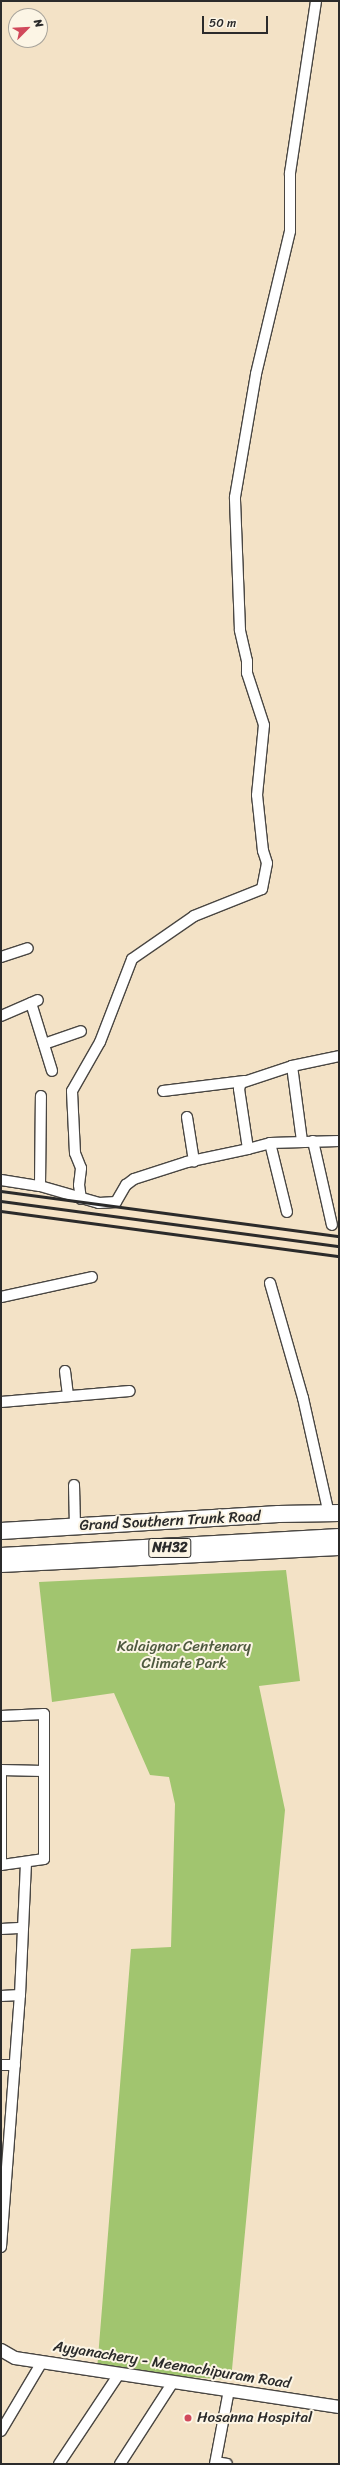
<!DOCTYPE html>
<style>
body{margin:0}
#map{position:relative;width:340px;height:2465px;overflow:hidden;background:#f3e2c6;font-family:Sriracha,sans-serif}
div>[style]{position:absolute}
.green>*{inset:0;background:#a1c56f}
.roads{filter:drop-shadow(1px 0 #494642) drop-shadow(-1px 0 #494642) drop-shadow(0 1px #494642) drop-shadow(0 -1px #494642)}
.minor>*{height:10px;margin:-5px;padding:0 5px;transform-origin:5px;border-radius:5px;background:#fff}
.tertiary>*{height:12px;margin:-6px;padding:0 6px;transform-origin:6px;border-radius:6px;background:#fff}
.trunk>*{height:16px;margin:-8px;padding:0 8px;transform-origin:8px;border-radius:8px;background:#fff}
.rail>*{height:2.5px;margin:-1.25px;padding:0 1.25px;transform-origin:1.25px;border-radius:1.25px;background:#2b2b2b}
.dots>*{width:11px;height:11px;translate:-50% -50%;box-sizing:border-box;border:2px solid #fcf5e5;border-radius:50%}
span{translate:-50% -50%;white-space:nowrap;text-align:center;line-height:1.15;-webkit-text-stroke:4px #fcf5e5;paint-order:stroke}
.shield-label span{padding:1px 3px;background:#fcf5e5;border:1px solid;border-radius:3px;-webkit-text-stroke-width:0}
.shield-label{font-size:14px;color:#2b2b2b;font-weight:700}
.street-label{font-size:15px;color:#2b2b2b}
.park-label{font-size:15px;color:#4e593f}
.poi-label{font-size:15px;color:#2b2b2b}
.left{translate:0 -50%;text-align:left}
.frame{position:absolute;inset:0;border:2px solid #2b2b2b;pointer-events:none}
.north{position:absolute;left:8px;top:8px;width:40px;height:40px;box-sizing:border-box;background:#fcf5e5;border:1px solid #a8a49b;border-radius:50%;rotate:66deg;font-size:11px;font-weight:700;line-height:16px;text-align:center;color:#2b2b2b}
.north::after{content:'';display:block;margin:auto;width:14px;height:18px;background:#d1495b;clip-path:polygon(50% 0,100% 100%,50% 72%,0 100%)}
.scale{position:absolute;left:202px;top:16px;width:66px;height:18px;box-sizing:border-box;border:2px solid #2b2b2b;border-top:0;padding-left:5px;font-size:12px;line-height:14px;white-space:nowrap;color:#2b2b2b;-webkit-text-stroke:3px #fcf5e5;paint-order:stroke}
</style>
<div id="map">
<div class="green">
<div style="clip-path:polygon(286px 1570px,300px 1681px,259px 1686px,285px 1810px,231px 2380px,97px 2370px,131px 1949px,171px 1947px,175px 1804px,169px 1777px,150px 1775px,114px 1693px,52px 1702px,39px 1582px)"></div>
</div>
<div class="roads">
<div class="minor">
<div style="left:1px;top:957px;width:28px;rotate:-18deg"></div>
<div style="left:31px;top:1003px;width:71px;rotate:72.8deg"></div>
<div style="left:1px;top:1016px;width:40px;rotate:-23.4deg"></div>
<div style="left:44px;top:1044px;width:39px;rotate:-19deg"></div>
<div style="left:292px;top:1066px;width:76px;rotate:82.4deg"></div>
<div style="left:163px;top:1091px;width:82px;rotate:-7deg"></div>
<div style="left:187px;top:1117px;width:45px;rotate:81deg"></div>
<div style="left:313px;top:1141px;width:86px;rotate:77.3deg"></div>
<div style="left:270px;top:1143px;width:71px;rotate:76.2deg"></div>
<div style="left:248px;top:1149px;width:23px;rotate:-15deg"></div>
<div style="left:270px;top:1143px;width:69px;rotate:-1.7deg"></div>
<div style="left:1px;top:1180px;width:39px;rotate:9deg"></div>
<div style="left:40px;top:1186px;width:61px;rotate:16.1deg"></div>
<div style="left:99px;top:1203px;width:17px;rotate:-3deg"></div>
<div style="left:116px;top:1202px;width:20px;rotate:-60deg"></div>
<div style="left:126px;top:1185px;width:10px;rotate:-37deg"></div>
<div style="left:134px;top:1179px;width:56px;rotate:-17.8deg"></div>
<div style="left:187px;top:1162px;width:62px;rotate:-12deg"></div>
<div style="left:248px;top:1149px;width:61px;rotate:-98.5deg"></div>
<div style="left:239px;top:1089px;width:6px;rotate:-72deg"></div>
<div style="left:241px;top:1083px;width:54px;rotate:-18.4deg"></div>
<div style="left:292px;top:1066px;width:48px;rotate:-12deg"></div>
<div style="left:40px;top:1186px;width:90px;rotate:-89.4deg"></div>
<div style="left:81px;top:1199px;width:14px;rotate:-98deg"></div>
<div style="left:79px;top:1185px;width:17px;rotate:-83deg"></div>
<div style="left:81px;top:1168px;width:16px;rotate:-112deg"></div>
<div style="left:75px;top:1153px;width:62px;rotate:-92.8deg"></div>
<div style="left:72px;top:1091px;width:56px;rotate:-60.3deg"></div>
<div style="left:100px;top:1042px;width:89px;rotate:-68.9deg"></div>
<div style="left:132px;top:959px;width:75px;rotate:-34.7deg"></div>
<div style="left:194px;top:916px;width:73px;rotate:-21.7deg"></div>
<div style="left:262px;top:889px;width:26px;rotate:-79deg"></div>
<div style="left:267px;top:863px;width:13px;rotate:-108deg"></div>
<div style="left:263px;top:851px;width:56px;rotate:-96.1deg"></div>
<div style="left:257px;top:795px;width:70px;rotate:-84.3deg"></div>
<div style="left:264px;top:725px;width:55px;rotate:-108.1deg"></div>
<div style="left:247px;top:673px;width:12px;rotate:-90deg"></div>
<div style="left:247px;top:661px;width:32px;rotate:-103deg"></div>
<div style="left:240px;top:630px;width:133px;rotate:-92.2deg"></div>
<div style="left:235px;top:497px;width:125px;rotate:-80.3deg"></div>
<div style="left:256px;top:374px;width:147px;rotate:-76.6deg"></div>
<div style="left:290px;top:231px;width:58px;rotate:-90deg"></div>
<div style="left:290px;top:173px;width:174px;rotate:-81.4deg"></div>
<div style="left:270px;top:1283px;width:120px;rotate:74deg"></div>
<div style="left:303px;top:1398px;width:119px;rotate:77.4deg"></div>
<div style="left:1px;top:1297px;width:93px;rotate:-12.4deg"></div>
<div style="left:65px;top:1371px;width:25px;rotate:83deg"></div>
<div style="left:1px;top:1402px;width:129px;rotate:-4.9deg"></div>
<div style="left:74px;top:1485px;width:41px;rotate:88.6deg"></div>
<div style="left:1px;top:1716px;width:43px;rotate:-2.7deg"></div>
<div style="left:44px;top:1714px;width:145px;rotate:90deg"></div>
<div style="left:44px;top:1859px;width:42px;rotate:171.9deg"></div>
<div style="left:1px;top:1865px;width:95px;rotate:-90deg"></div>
<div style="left:1px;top:1770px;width:42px;rotate:1.4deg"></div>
<div style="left:1px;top:1929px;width:22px;rotate:-3deg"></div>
<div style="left:1px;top:1996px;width:19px;rotate:-3deg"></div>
<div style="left:1px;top:2065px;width:14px"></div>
<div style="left:1px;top:2247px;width:253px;rotate:-85.7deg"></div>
<div style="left:20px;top:1995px;width:133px;rotate:-87.4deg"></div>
<div style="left:1px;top:2431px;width:80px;rotate:-59.3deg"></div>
<div style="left:216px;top:2462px;width:11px;rotate:10deg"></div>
<div style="left:59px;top:2464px;width:108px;rotate:-56.3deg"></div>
<div style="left:120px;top:2464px;width:98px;rotate:-57.1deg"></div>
<div style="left:215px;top:2464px;width:75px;rotate:-79.3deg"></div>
</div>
<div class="tertiary">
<div style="left:1px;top:1566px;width:338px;rotate:-2.9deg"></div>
<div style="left:1px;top:2350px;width:16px;rotate:30deg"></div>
<div style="left:15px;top:2358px;width:328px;rotate:8.6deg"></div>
</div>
<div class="trunk">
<div style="left:1px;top:1531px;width:278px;rotate:-3.5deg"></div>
<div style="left:278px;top:1514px;width:61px;rotate:-0.9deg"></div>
<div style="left:1px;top:1556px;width:339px;rotate:-3.2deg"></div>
</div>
</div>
<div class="rail">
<div style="left:1px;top:1191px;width:341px;rotate:7.6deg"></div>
<div style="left:1px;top:1201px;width:341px;rotate:7.6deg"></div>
<div style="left:1px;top:1211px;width:341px;rotate:7.6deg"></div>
</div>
<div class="dots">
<div style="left:188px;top:2418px;background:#d1495b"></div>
</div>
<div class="shield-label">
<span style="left:170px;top:1548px">NH32</span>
</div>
<div class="street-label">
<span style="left:170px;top:1521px;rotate:-3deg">Grand Southern Trunk Road</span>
<span style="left:172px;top:2365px;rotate:9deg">Ayyanachery - Meenachipuram Road</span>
</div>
<div class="park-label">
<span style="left:184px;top:1655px">Kalaignar Centenary<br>Climate Park</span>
</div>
<div class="poi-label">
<span class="left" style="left:197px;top:2418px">Hosanna Hospital</span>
</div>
<div class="frame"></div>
<div class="north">N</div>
<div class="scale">50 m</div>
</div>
